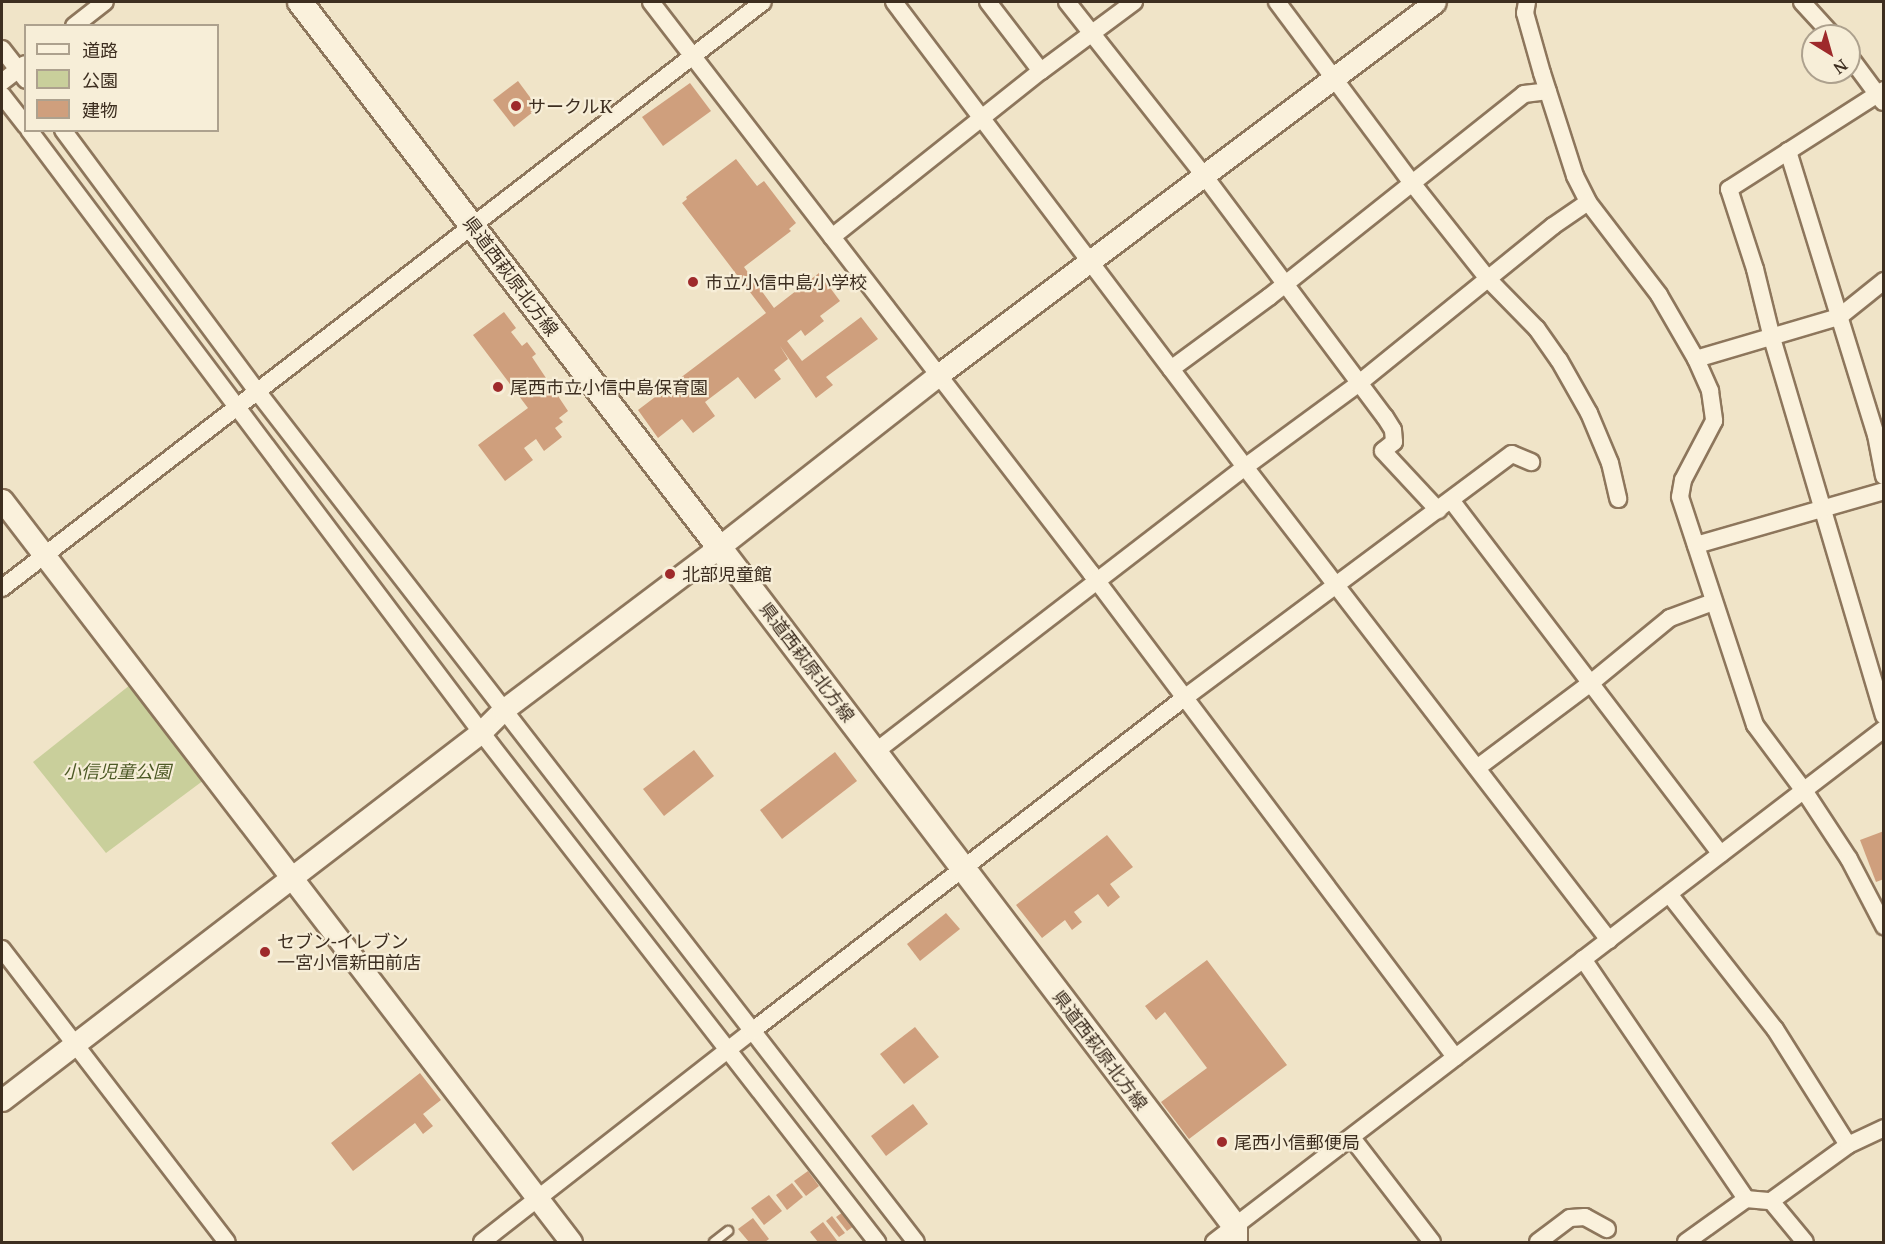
<!DOCTYPE html>
<meta charset="utf-8">
<style>
body{margin:0}
#map{position:relative;width:1885px;height:1244px;overflow:hidden;background:#f0e4c8;font-family:"Noto Serif","Noto Sans JP",serif}
div>[style]{position:absolute}
.green>*{inset:0;background:#c9cf9b}
.building>*{inset:0;background:#cf9f7d}
.roads{filter:drop-shadow(2px 0 #8d765c) drop-shadow(-2px 0 #8d765c) drop-shadow(0 2px #8d765c) drop-shadow(0 -2px #8d765c)}
.service>*{height:8px;margin:-4px;padding:0 4px;transform-origin:4px;border-radius:4px;background:#faf1dc}
.minor>*{height:16px;margin:-8px;padding:0 8px;transform-origin:8px;border-radius:8px;background:#faf1dc}
.tertiary>*{height:21px;margin:-10.5px;padding:0 10.5px;transform-origin:10.5px;border-radius:10.5px;background:#faf1dc}
.secondary>*{height:24px;margin:-12px;padding:0 12px;transform-origin:12px;border-radius:12px;background:#faf1dc}
.dots>*{width:16px;height:16px;translate:-50% -50%;box-sizing:border-box;border:3px solid #f7eed8;border-radius:50%}
span{translate:-50% -50%;white-space:nowrap;text-align:center;line-height:1.15;-webkit-text-stroke:4.5px #f7eed8;paint-order:stroke}
.poi-label{font-size:18px;color:#3d2e20}
.left{translate:0 -50%;text-align:left}
.street-label{font-size:18px;color:#3d2e20}
.park-label{font-size:18px;color:#4d5a26;font-style:italic}
.frame{position:absolute;inset:0;border:3px solid #3d2e20;pointer-events:none}
.legend{position:absolute;left:24px;top:24px;width:195px;height:108px;box-sizing:border-box;background:#f7eed8;border:2px solid #ada18e;margin:0;padding:8px 10px;list-style:none;font-size:18px;color:#3d2e20}
.legend li{display:flex;align-items:center;gap:12px;height:30px}
.legend b{width:30px;border:2px solid #ada18e}
.north{position:absolute;left:1801px;top:24px;width:60px;height:60px;box-sizing:border-box;background:#f7eed8;border:2px solid #ada18e;border-radius:50%;rotate:143deg;font-size:16px;font-weight:700;line-height:24px;text-align:center;color:#3d2e20}
.north::after{content:'';display:block;margin:auto;width:21px;height:27px;background:#9e2a2b;clip-path:polygon(50% 0,100% 100%,50% 72%,0 100%)}
</style>
<div id="map">
<div class="green">
<div style="clip-path:polygon(130px 685px,204px 780px,106px 853px,33px 762px)"></div>
</div>
<div class="building">
<div style="clip-path:polygon(518px 81px,538px 108px,514px 127px,493px 100px)"></div>
<div style="clip-path:polygon(690px 83px,711px 111px,663px 146px,642px 117px)"></div>
<div style="clip-path:polygon(736px 159px,757px 186px,764px 181px,796px 223px,789px 229px,791px 231px,744px 267px,774px 308px,819px 273px,840px 301px,820px 316px,824px 321px,805px 336px,801px 330px,787px 341px,802px 361px,861px 317px,878px 339px,826px 377px,833px 385px,816px 398px,780px 346px,788px 359px,774px 370px,781px 379px,755px 399px,738px 377px,705px 402px,715px 416px,693px 433px,682px 419px,658px 438px,638px 410px,766px 313px,682px 203px,687px 199px,686px 197px)"></div>
<div style="clip-path:polygon(504px 312px,516px 328px,511px 332px,522px 346px,527px 342px,536px 354px,532px 357px,568px 411px,559px 418px,563px 422px,555px 428px,562px 437px,544px 451px,536px 439px,524px 448px,533px 460px,505px 481px,478px 445px,528px 408px,473px 335px)"></div>
<div style="clip-path:polygon(694px 750px,714px 776px,664px 816px,643px 789px)"></div>
<div style="clip-path:polygon(835px 752px,857px 781px,782px 839px,760px 810px)"></div>
<div style="clip-path:polygon(1884px 831px,1884px 879px,1876px 882px,1860px 840px)"></div>
<div style="clip-path:polygon(1107px 835px,1133px 867px,1110px 884px,1120px 897px,1108px 907px,1098px 894px,1074px 912px,1082px 922px,1072px 930px,1065px 920px,1042px 938px,1016px 905px)"></div>
<div style="clip-path:polygon(946px 913px,960px 929px,920px 961px,907px 944px)"></div>
<div style="clip-path:polygon(1207px 960px,1287px 1065px,1189px 1139px,1161px 1102px,1207px 1068px,1165px 1012px,1156px 1020px,1145px 1006px)"></div>
<div style="clip-path:polygon(915px 1027px,939px 1057px,904px 1084px,880px 1054px)"></div>
<div style="clip-path:polygon(420px 1073px,441px 1100px,423px 1114px,433px 1126px,423px 1134px,415px 1123px,353px 1171px,331px 1143px)"></div>
<div style="clip-path:polygon(913px 1104px,928px 1124px,886px 1156px,871px 1136px)"></div>
<div style="clip-path:polygon(808px 1171px,819px 1186px,806px 1196px,794px 1181px)"></div>
<div style="clip-path:polygon(792px 1183px,803px 1197px,787px 1210px,776px 1195px)"></div>
<div style="clip-path:polygon(769px 1195px,782px 1211px,764px 1225px,751px 1208px)"></div>
<div style="clip-path:polygon(843px 1212px,854px 1226px,847px 1231px,836px 1217px)"></div>
<div style="clip-path:polygon(832px 1216px,845px 1233px,839px 1237px,826px 1221px)"></div>
<div style="clip-path:polygon(753px 1218px,769px 1239px,765px 1242px,749px 1242px,738px 1229px)"></div>
<div style="clip-path:polygon(823px 1222px,838px 1242px,818px 1242px,810px 1232px)"></div>
</div>
<div class="roads">
<div class="service">
<div style="left:714px;top:1242px;width:18px;rotate:-38deg"></div>
</div>
<div class="minor">
<div style="left:651px;top:2px;width:721px;rotate:52.38deg"></div>
<div style="left:1091px;top:573px;width:606px;rotate:53.05deg"></div>
<div style="left:894px;top:2px;width:583px;rotate:52.95deg"></div>
<div style="left:1245px;top:467px;width:597px;rotate:52.42deg"></div>
<div style="left:988px;top:2px;width:87px;rotate:52.5deg"></div>
<div style="left:1067px;top:2px;width:219px;rotate:51.7deg"></div>
<div style="left:1203px;top:174px;width:304px;rotate:53.2deg"></div>
<div style="left:1385px;top:417px;width:15px;rotate:58deg"></div>
<div style="left:1393px;top:430px;width:12px;rotate:85deg"></div>
<div style="left:1394px;top:442px;width:14px;rotate:141deg"></div>
<div style="left:1383px;top:451px;width:81px;rotate:47deg"></div>
<div style="left:1277px;top:2px;width:226px;rotate:53.3deg"></div>
<div style="left:1412px;top:183px;width:122px;rotate:51.6deg"></div>
<div style="left:1488px;top:279px;width:70px;rotate:45.6deg"></div>
<div style="left:1537px;top:329px;width:38px;rotate:55deg"></div>
<div style="left:1559px;top:360px;width:61px;rotate:60.5deg"></div>
<div style="left:1589px;top:413px;width:54px;rotate:67.2deg"></div>
<div style="left:1610px;top:463px;width:37px;rotate:77deg"></div>
<div style="left:1527px;top:2px;width:11px;rotate:100deg"></div>
<div style="left:1525px;top:13px;width:62px;rotate:74.2deg"></div>
<div style="left:1542px;top:73px;width:108px;rotate:72.2deg"></div>
<div style="left:1575px;top:176px;width:29px;rotate:63deg"></div>
<div style="left:1588px;top:202px;width:117px;rotate:52.6deg"></div>
<div style="left:1659px;top:295px;width:74px;rotate:60deg"></div>
<div style="left:1696px;top:359px;width:35px;rotate:66deg"></div>
<div style="left:1710px;top:391px;width:30px;rotate:82deg"></div>
<div style="left:1714px;top:421px;width:67px;rotate:117.7deg"></div>
<div style="left:1683px;top:480px;width:17px;rotate:100deg"></div>
<div style="left:1680px;top:497px;width:240px;rotate:71.8deg"></div>
<div style="left:1755px;top:725px;width:84px;rotate:53.3deg"></div>
<div style="left:1805px;top:792px;width:80px;rotate:56.7deg"></div>
<div style="left:1849px;top:859px;width:76px;rotate:62.4deg"></div>
<div style="left:1802px;top:2px;width:46px;rotate:47.6deg"></div>
<div style="left:74px;top:26px;width:39px;rotate:-38deg"></div>
<div style="left:2px;top:49px;width:39px;rotate:52deg"></div>
<div style="left:1849px;top:56px;width:57px;rotate:53.5deg"></div>
<div style="left:2px;top:82px;width:29px;rotate:-38deg"></div>
<div style="left:1884px;top:90px;width:184px;rotate:147.4deg"></div>
<div style="left:1729px;top:189px;width:84px;rotate:72deg"></div>
<div style="left:1755px;top:269px;width:71px;rotate:76.2deg"></div>
<div style="left:1772px;top:338px;width:394px;rotate:73.5deg"></div>
<div style="left:2px;top:95px;width:39px;rotate:52deg"></div>
<div style="left:29px;top:130px;width:753px;rotate:53.1deg"></div>
<div style="left:481px;top:732px;width:646px;rotate:52.17deg"></div>
<div style="left:63px;top:130px;width:325px;rotate:53.4deg"></div>
<div style="left:257px;top:391px;width:1076px;rotate:52.25deg"></div>
<div style="left:1788px;top:151px;width:297px;rotate:72.8deg"></div>
<div style="left:1876px;top:435px;width:42px;rotate:79deg"></div>
<div style="left:832px;top:237px;width:267px;rotate:-38.5deg"></div>
<div style="left:1041px;top:71px;width:116px;rotate:-36.6deg"></div>
<div style="left:1696px;top:359px;width:149px;rotate:-16.4deg"></div>
<div style="left:1839px;top:317px;width:58px;rotate:-38.7deg"></div>
<div style="left:1171px;top:369px;width:122px;rotate:-36.3deg"></div>
<div style="left:1269px;top:297px;width:326px;rotate:-38.5deg"></div>
<div style="left:1524px;top:94px;width:24px;rotate:-7deg"></div>
<div style="left:1451px;top:500px;width:445px;rotate:52.7deg"></div>
<div style="left:1696px;top:545px;width:196px;rotate:-16deg"></div>
<div style="left:2px;top:588px;width:960px;rotate:-37.6deg"></div>
<div style="left:875px;top:752px;width:467px;rotate:-37.6deg"></div>
<div style="left:1245px;top:467px;width:140px;rotate:-36.3deg"></div>
<div style="left:1358px;top:384px;width:251px;rotate:-39deg"></div>
<div style="left:1553px;top:226px;width:42px;rotate:-34.4deg"></div>
<div style="left:1477px;top:768px;width:144px;rotate:-36.8deg"></div>
<div style="left:1592px;top:682px;width:101px;rotate:-39.4deg"></div>
<div style="left:1670px;top:618px;width:46px;rotate:-20.4deg"></div>
<div style="left:1669px;top:894px;width:172px;rotate:51.9deg"></div>
<div style="left:1775px;top:1029px;width:137px;rotate:57.8deg"></div>
<div style="left:2px;top:949px;width:369px;rotate:52.5deg"></div>
<div style="left:1583px;top:959px;width:290px;rotate:55.8deg"></div>
<div style="left:1352px;top:1138px;width:131px;rotate:52.4deg"></div>
<div style="left:1771px;top:1201px;width:53px;rotate:50.3deg"></div>
<div style="left:482px;top:1242px;width:343px;rotate:-38deg"></div>
<div style="left:752px;top:1031px;width:544px;rotate:-37.61deg"></div>
<div style="left:1183px;top:699px;width:410px;rotate:-36.7deg"></div>
<div style="left:1512px;top:454px;width:21px;rotate:23deg"></div>
<div style="left:1214px;top:1242px;width:844px;rotate:-37.44deg"></div>
<div style="left:1538px;top:1242px;width:40px;rotate:-37deg"></div>
<div style="left:1570px;top:1218px;width:15px;rotate:-4deg"></div>
<div style="left:1585px;top:1217px;width:25px;rotate:29deg"></div>
<div style="left:1686px;top:1242px;width:74px;rotate:-35.6deg"></div>
<div style="left:1746px;top:1199px;width:25px;rotate:5deg"></div>
<div style="left:1771px;top:1201px;width:95px;rotate:-36deg"></div>
<div style="left:1848px;top:1145px;width:40px;rotate:-25deg"></div>
</div>
<div class="tertiary">
<div style="left:2px;top:500px;width:935px;rotate:52.52deg"></div>
<div style="left:2px;top:1100px;width:604px;rotate:-37.53deg"></div>
<div style="left:481px;top:732px;width:31px;rotate:-45deg"></div>
<div style="left:503px;top:710px;width:271px;rotate:-37deg"></div>
<div style="left:719px;top:547px;width:278px;rotate:-38.1deg"></div>
<div style="left:938px;top:375px;width:621px;rotate:-36.89deg"></div>
</div>
<div class="secondary">
<div style="left:300px;top:2px;width:687px;rotate:52.45deg"></div>
<div style="left:719px;top:547px;width:853px;rotate:52.77deg"></div>
<div style="left:1235px;top:1226px;width:16px;rotate:90deg"></div>
</div>
</div>
<div class="dots">
<div style="left:516px;top:106px;background:#9e2a2b"></div>
<div style="left:693px;top:282px;background:#9e2a2b"></div>
<div style="left:498px;top:387px;background:#9e2a2b"></div>
<div style="left:670px;top:574px;background:#9e2a2b"></div>
<div style="left:265px;top:952px;background:#9e2a2b"></div>
<div style="left:1222px;top:1142px;background:#9e2a2b"></div>
</div>
<div class="poi-label">
<span class="left" style="left:528px;top:106px">サークルK</span>
<span class="left" style="left:705px;top:282px">市立小信中島小学校</span>
<span class="left" style="left:510px;top:387px">尾西市立小信中島保育園</span>
<span class="left" style="left:682px;top:574px">北部児童館</span>
<span class="left" style="left:277px;top:952px">セブン-イレブン<br>一宮小信新田前店</span>
<span class="left" style="left:1234px;top:1142px">尾西小信郵便局</span>
</div>
<div class="street-label">
<span style="left:511px;top:276px;rotate:53deg">県道西萩原北方線</span>
<span style="left:807px;top:662px;rotate:53deg">県道西萩原北方線</span>
<span style="left:1100px;top:1050px;rotate:53deg">県道西萩原北方線</span>
</div>
<div class="park-label">
<span style="left:117px;top:771px">小信児童公園</span>
</div>
<div class="frame"></div>
<ul class="legend">
<li><b style="height:8px;background:#faf1dc"></b>道路</li>
<li><b style="height:16px;background:#c9cf9b"></b>公園</li>
<li><b style="height:16px;background:#cf9f7d"></b>建物</li>
</ul>
<div class="north">N</div>
</div>
